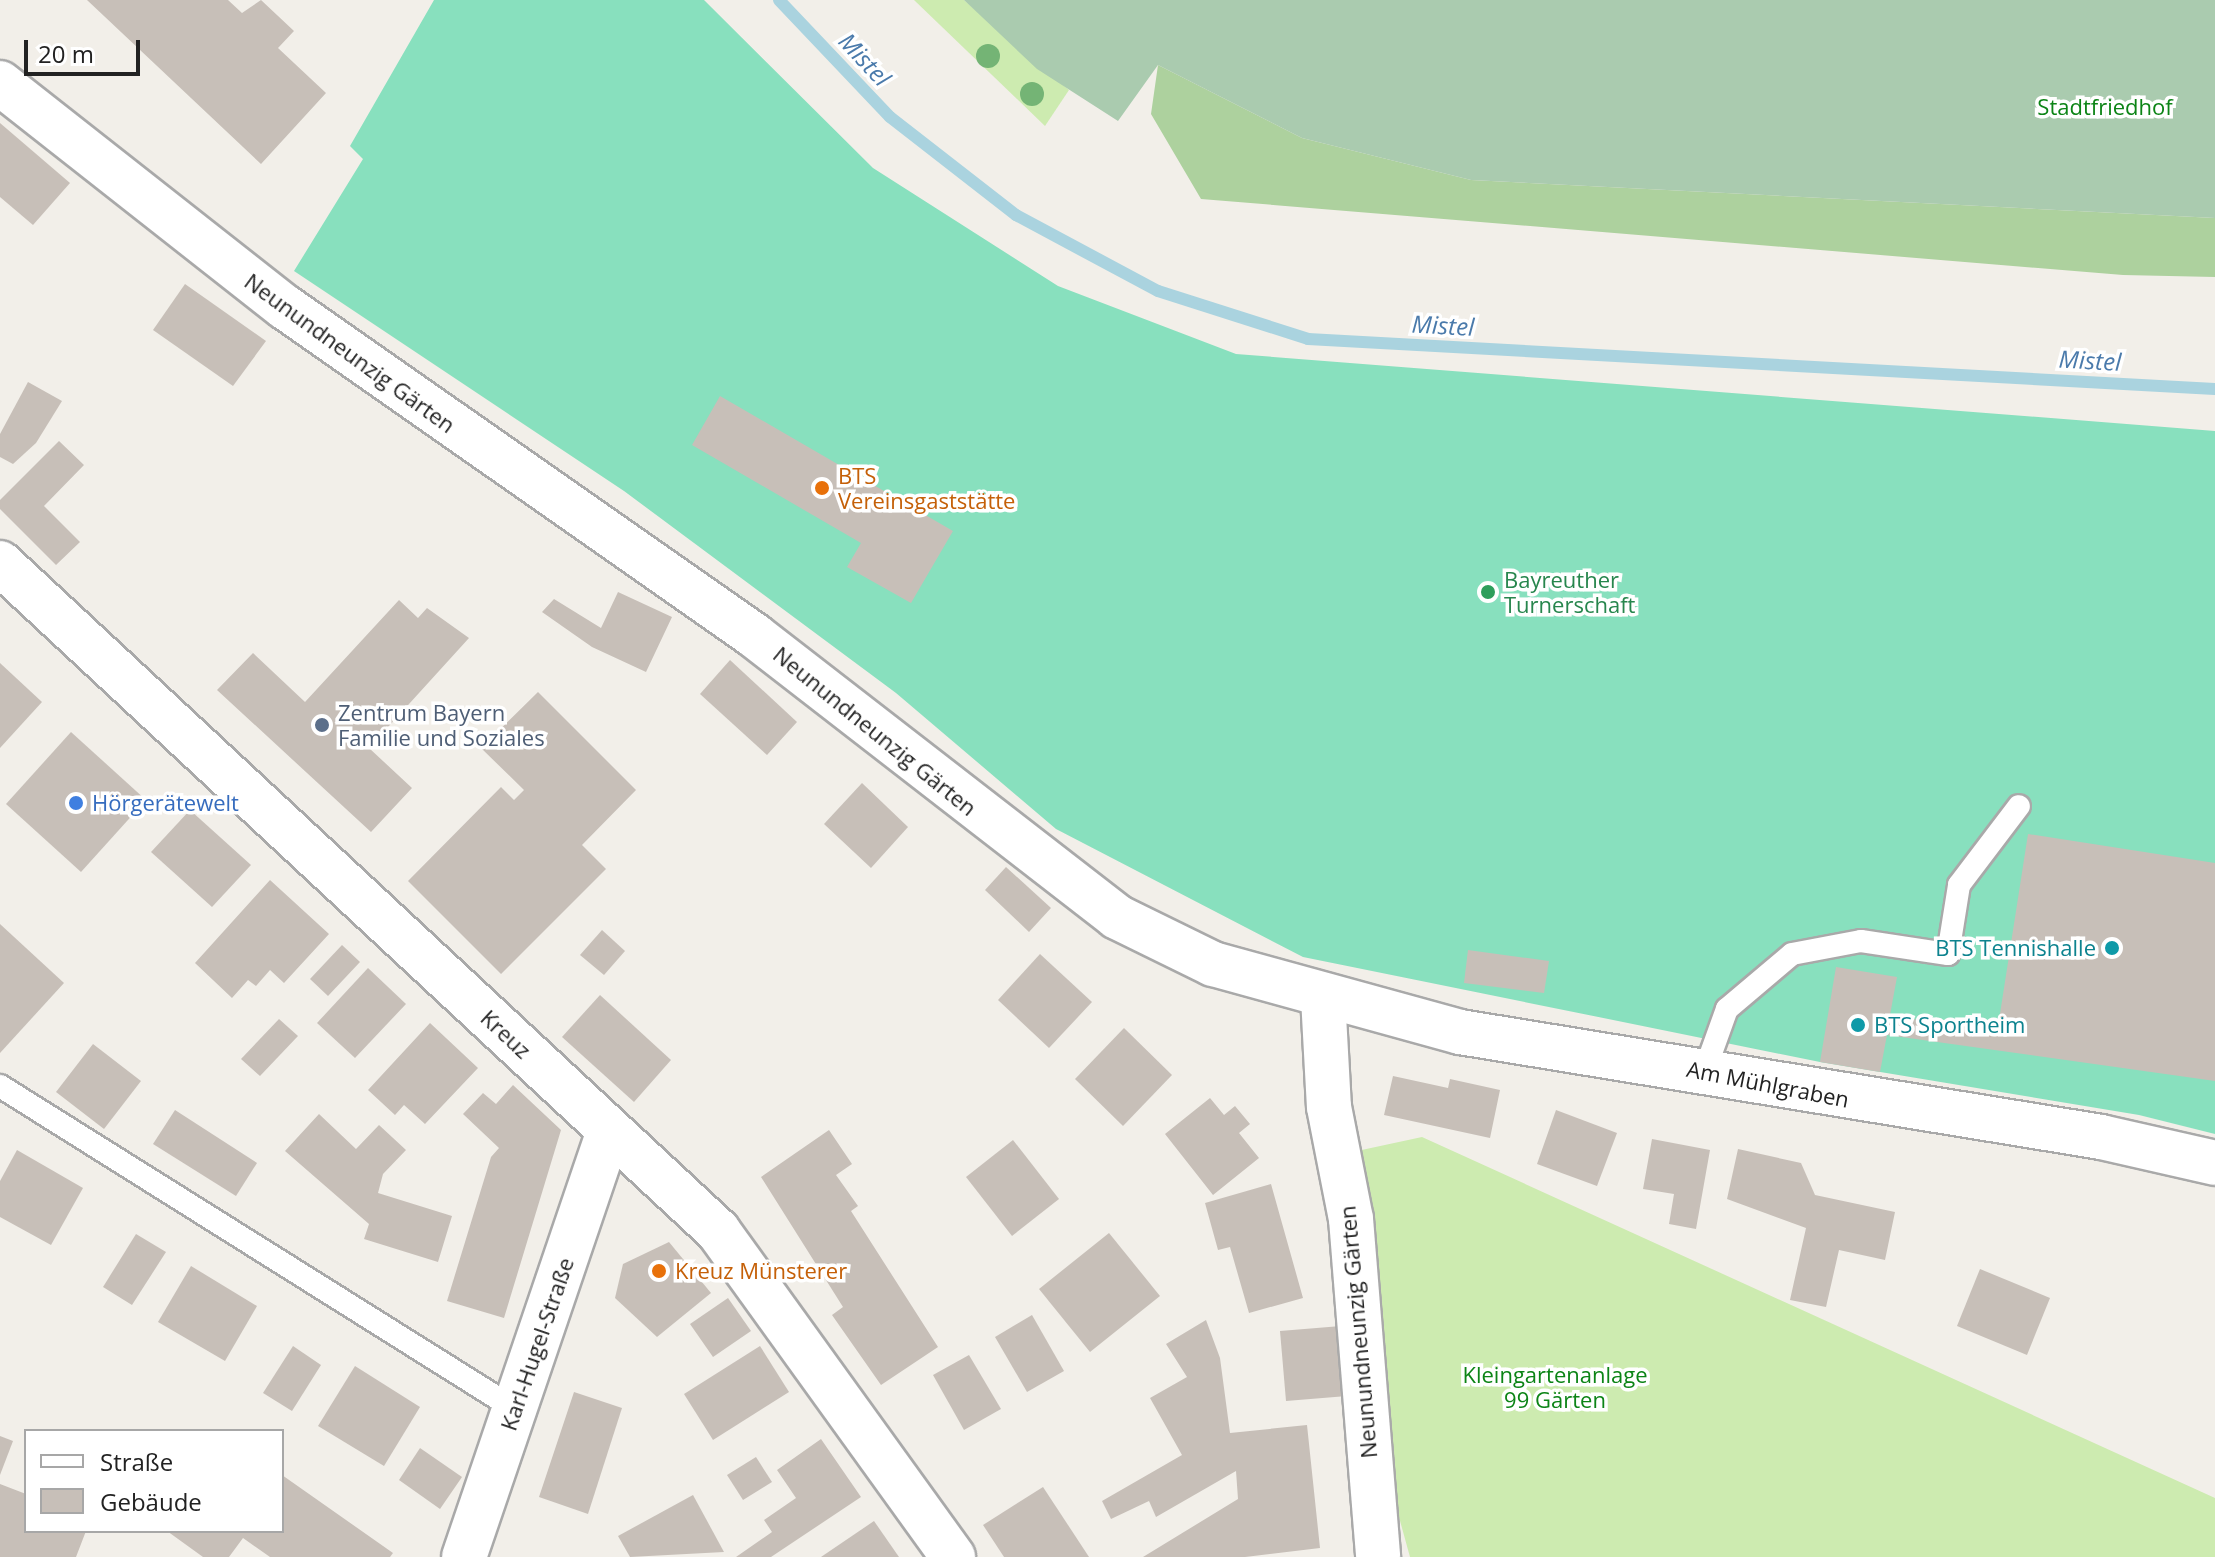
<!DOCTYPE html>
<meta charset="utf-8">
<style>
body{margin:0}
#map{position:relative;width:2215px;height:1557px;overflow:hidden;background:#f2efe9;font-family:"Open Sans",sans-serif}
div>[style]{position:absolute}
.grass>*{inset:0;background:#cdebb0}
.forest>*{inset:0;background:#add19e}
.cemetery>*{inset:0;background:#aacbaf}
.pitch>*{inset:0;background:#88e0be}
.stream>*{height:12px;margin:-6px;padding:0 6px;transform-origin:6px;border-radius:6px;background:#aad3df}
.building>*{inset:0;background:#c7bfb8}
.roads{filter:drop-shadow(2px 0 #a9a9a9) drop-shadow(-2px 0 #a9a9a9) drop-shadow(0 2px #a9a9a9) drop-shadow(0 -2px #a9a9a9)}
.service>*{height:22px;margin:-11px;padding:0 11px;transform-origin:11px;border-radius:11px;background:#fff}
.minor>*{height:44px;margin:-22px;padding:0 22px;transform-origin:22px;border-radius:22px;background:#fff}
.trees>*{width:24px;height:24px;margin:-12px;border-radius:50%;background:#74b475}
.dots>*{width:22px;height:22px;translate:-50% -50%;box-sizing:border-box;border:4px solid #fff;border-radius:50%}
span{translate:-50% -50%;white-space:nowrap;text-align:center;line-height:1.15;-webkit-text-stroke:7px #fff;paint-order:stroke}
.park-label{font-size:22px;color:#0c8416}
.street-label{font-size:22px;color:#222}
.food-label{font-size:22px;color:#c56008}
.left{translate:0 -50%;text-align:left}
.leisure-label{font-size:22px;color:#27864d}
.service-label{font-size:22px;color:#4e5e75}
.shop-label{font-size:22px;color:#366cbe}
.culture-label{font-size:22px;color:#0d838f}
.right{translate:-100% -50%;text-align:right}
.water-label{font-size:24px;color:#4a7aab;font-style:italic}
.legend{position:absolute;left:24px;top:1429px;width:260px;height:104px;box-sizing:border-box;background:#fff;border:2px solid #a7a7a7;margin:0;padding:10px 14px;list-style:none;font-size:24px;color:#222}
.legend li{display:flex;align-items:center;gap:16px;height:40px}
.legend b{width:40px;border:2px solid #a7a7a7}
.scale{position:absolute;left:24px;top:40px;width:116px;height:36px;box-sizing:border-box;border:4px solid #222;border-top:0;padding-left:10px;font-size:24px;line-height:28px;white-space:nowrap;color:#222;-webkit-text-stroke:6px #fff;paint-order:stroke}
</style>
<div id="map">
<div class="grass">
<div style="clip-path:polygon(914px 0,964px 0,1069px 90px,1045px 126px)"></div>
<div style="clip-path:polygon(1422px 1137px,2215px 1498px,2215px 1557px,1410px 1557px,1386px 1470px,1381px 1305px,1357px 1151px)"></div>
</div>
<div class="forest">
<div style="clip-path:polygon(1158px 65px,1302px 138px,1471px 180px,2215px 218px,2215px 277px,2123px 275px,1201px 199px,1151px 114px)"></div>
</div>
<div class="cemetery">
<div style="clip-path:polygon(964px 0,2215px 0,2215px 218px,1471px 180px,1302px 138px,1158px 65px,1118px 121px,1037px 69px)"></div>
</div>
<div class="pitch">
<div style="clip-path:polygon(434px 0,704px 0,873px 168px,1058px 286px,1236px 354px,2215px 431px,2215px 1134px,2139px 1115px,1820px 1062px,1303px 957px,1056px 829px,896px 693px,624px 491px,294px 271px,363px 159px,350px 146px)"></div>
</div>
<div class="stream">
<div style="left:779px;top:0;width:161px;rotate:46.5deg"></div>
<div style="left:890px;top:117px;width:160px;rotate:37.9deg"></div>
<div style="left:1016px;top:215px;width:161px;rotate:28.2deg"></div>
<div style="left:1158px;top:291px;width:157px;rotate:17.7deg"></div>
<div style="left:1308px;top:339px;width:908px;rotate:3.16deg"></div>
</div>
<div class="building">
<div style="clip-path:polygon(87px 0,228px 0,242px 13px,261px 0,294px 31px,278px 48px,326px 93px,261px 164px)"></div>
<div style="clip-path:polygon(0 123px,70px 183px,33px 225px,0 197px)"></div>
<div style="clip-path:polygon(185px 284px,266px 341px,233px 386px,153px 330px)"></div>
<div style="clip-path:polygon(28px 382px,62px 401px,36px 443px,13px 464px,0 457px,0 434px)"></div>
<div style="clip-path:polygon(720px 396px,953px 531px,911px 603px,847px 567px,861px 543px,692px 445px)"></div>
<div style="clip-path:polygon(59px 441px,84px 465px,44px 506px,80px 542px,56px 565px,0 509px,0 500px)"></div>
<div style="clip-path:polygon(618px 592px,672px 617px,646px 672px,592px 647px,542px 612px,554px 599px,601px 628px)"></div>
<div style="clip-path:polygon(399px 600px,418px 618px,427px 608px,469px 638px,369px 748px,412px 788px,371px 832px,217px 690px,253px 653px,305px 702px)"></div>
<div style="clip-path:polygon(730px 660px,797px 722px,767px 755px,700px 694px)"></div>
<div style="clip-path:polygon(0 663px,42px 702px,0 748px)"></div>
<div style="clip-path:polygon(538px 692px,636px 790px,582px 845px,606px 869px,501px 974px,408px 881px,501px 787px,514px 800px,524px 790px,481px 748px)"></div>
<div style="clip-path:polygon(71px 732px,146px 800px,81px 872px,6px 804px)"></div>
<div style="clip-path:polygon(862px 783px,908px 827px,871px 868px,824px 824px)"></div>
<div style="clip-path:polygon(190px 810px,251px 865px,212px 907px,151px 852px)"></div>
<div style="clip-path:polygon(2028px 834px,2215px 863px,2215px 1081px,1887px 1035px,1880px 1072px,1820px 1062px,1836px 967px,1897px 977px,1890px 1015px,1997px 1033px)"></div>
<div style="clip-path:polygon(1006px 867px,1051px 908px,1029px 932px,985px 890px)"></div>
<div style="clip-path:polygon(270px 880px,329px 934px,284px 983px,270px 970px,256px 986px,248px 980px,232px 998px,195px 963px)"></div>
<div style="clip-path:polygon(0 924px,64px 983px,0 1053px)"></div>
<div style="clip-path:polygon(602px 930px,625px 951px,604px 975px,580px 955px)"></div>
<div style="clip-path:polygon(342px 945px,360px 962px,328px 996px,310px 979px)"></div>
<div style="clip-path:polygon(1468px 950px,1549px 961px,1544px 993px,1464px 983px)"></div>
<div style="clip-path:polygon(1040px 954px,1092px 1002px,1049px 1048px,998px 1000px)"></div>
<div style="clip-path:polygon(368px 968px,406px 1004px,355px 1058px,317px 1023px)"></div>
<div style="clip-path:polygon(600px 995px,671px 1060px,634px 1102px,562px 1037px)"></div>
<div style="clip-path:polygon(279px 1019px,298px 1036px,260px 1076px,241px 1059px)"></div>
<div style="clip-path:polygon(430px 1023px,478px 1068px,425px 1124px,404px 1105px,395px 1115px,368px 1090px)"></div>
<div style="clip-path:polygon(1124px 1028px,1172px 1075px,1123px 1126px,1075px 1079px)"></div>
<div style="clip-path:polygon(93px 1044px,141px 1081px,104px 1129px,56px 1092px)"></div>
<div style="clip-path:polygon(1393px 1076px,1448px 1088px,1450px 1079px,1500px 1090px,1490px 1138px,1384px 1115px)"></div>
<div style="clip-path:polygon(513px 1085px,561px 1130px,504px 1318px,447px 1301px,491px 1157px,499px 1148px,463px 1114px,483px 1093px,496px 1104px)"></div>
<div style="clip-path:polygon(1210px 1098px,1224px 1115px,1235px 1106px,1250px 1124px,1239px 1133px,1259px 1158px,1213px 1195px,1165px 1134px)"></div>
<div style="clip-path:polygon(175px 1110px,257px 1163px,236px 1196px,153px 1144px)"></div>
<div style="clip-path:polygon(1556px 1110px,1617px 1133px,1597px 1186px,1537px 1164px)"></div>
<div style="clip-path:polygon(319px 1114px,356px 1149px,379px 1125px,406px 1150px,383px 1174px,378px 1193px,452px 1216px,438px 1262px,364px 1239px,369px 1224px,285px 1151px)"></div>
<div style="clip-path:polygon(829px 1130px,852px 1164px,836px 1175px,858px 1206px,851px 1211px,938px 1347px,881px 1385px,832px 1315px,843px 1307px,761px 1177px)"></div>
<div style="clip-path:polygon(1652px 1139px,1710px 1150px,1696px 1229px,1669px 1224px,1674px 1194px,1643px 1189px)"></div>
<div style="clip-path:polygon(1013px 1140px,1059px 1199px,1012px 1236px,966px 1177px)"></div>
<div style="clip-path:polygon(1738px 1149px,1801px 1163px,1815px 1195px,1895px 1212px,1885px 1260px,1839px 1250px,1826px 1307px,1790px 1300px,1806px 1228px,1727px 1199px)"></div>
<div style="clip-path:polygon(17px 1150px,83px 1188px,51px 1245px,0 1217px,0 1181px)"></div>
<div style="clip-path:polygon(1271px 1184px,1303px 1298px,1249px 1313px,1230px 1247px,1218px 1250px,1205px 1203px)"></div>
<div style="clip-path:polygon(1109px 1233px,1160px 1296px,1090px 1352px,1039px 1289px)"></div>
<div style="clip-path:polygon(136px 1234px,166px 1252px,132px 1305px,103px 1287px)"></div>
<div style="clip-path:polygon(669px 1242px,711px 1293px,657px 1337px,615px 1298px,623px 1264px)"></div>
<div style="clip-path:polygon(191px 1266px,257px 1306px,225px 1361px,158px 1322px)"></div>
<div style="clip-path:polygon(1980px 1269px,2050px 1298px,2027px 1355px,1957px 1326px)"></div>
<div style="clip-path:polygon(728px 1298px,751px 1331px,713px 1357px,690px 1324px)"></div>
<div style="clip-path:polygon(1032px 1315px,1064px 1371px,1027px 1392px,995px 1337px)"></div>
<div style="clip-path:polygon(1206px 1320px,1220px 1358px,1230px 1433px,1307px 1425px,1320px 1548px,1245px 1557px,1143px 1557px,1238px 1499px,1236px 1471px,1156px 1517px,1149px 1501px,1111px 1519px,1102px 1501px,1182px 1455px,1150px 1398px,1187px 1377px,1166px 1344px)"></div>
<div style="clip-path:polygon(1341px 1326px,1347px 1396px,1286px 1401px,1280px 1331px)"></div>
<div style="clip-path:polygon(293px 1346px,321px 1365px,292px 1411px,263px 1393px)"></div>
<div style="clip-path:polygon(760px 1346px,789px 1392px,713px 1440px,684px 1394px)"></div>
<div style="clip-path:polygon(969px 1355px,1001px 1409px,964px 1430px,933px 1375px)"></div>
<div style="clip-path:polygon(355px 1366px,420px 1407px,384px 1466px,318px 1426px)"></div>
<div style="clip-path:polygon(574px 1392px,622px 1408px,588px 1514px,539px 1497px)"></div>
<div style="clip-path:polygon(0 1436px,13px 1441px,0 1475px)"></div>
<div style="clip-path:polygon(821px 1439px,861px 1497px,771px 1557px,736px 1557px,772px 1532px,764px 1520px,796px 1498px,777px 1470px)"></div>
<div style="clip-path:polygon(420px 1448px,462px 1477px,440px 1509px,399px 1480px)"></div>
<div style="clip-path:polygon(756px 1457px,772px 1482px,743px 1500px,727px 1475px)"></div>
<div style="clip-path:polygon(282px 1475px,393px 1553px,390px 1557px,270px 1557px,243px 1538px,229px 1557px,203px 1557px,167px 1531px,282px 1531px)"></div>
<div style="clip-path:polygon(0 1484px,26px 1494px,26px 1531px,86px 1531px,76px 1557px,0 1557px)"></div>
<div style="clip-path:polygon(1043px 1487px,1068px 1525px,1089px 1557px,1004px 1557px,983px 1525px)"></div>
<div style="clip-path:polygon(693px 1495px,724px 1552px,630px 1557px,618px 1536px)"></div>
<div style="clip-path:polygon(874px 1521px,899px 1557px,821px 1557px)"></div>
</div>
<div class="roads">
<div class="service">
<div style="left:1705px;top:1070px;width:65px;rotate:-70.2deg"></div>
<div style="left:1727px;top:1009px;width:85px;rotate:-40.2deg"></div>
<div style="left:1792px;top:954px;width:70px;rotate:-10.7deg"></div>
<div style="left:1861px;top:941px;width:88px;rotate:8.5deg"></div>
<div style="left:1948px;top:954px;width:70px;rotate:-80.9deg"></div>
<div style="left:1959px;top:885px;width:99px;rotate:-52.8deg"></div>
<div style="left:0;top:1086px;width:608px;rotate:32.1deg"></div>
</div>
<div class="minor">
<div style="left:0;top:83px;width:362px;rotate:38.2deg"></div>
<div style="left:285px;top:307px;width:574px;rotate:34.99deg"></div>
<div style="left:755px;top:636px;width:458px;rotate:37.8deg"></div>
<div style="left:1117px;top:917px;width:107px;rotate:26.1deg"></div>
<div style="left:1213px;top:964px;width:256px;rotate:15.4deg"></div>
<div style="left:1460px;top:1032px;width:650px;rotate:9.3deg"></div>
<div style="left:2101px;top:1137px;width:117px;rotate:12.8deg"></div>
<div style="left:0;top:563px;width:981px;rotate:42.93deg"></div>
<div style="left:718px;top:1231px;width:402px;rotate:54.2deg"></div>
<div style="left:1323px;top:997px;width:110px;rotate:86.9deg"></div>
<div style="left:1329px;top:1107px;width:114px;rotate:78.9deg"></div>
<div style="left:1351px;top:1219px;width:339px;rotate:85.4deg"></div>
<div style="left:464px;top:1557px;width:450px;rotate:-71.2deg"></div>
</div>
</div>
<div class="trees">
<div style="left:988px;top:56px"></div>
<div style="left:1032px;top:94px"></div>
</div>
<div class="dots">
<div style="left:822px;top:488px;background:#e8710a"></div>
<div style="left:1488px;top:592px;background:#2e9e5b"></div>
<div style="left:322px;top:725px;background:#5c6f8a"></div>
<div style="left:76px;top:803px;background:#3f7fe0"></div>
<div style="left:2112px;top:948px;background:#0f9aa8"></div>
<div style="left:1858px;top:1025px;background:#0f9aa8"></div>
<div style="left:659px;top:1271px;background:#e8710a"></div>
</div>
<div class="park-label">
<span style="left:2105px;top:107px">Stadtfriedhof</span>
<span style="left:1555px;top:1387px">Kleingartenanlage<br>99 Gärten</span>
</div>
<div class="street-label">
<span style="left:350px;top:353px;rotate:36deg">Neunundneunzig Gärten</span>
<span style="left:875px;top:731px;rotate:39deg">Neunundneunzig Gärten</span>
<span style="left:506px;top:1034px;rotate:43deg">Kreuz</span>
<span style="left:1768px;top:1084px;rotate:11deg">Am Mühlgraben</span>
<span style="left:1358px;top:1332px;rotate:-95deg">Neunundneunzig Gärten</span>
<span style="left:537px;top:1344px;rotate:-71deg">Karl-Hugel-Straße</span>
</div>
<div class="food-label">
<span class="left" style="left:838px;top:488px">BTS<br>Vereinsgaststätte</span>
<span class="left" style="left:675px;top:1271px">Kreuz Münsterer</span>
</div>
<div class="leisure-label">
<span class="left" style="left:1504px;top:592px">Bayreuther<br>Turnerschaft</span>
</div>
<div class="service-label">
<span class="left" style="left:338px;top:725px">Zentrum Bayern<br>Familie und Soziales</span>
</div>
<div class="shop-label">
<span class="left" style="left:92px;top:803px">Hörgerätewelt</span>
</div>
<div class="culture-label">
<span class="right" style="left:2096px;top:948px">BTS Tennishalle</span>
<span class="left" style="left:1874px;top:1025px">BTS Sportheim</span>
</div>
<div class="water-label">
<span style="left:865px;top:59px;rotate:47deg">Mistel</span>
<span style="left:1443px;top:325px;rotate:3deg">Mistel</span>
<span style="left:2090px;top:360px;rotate:3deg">Mistel</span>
</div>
<ul class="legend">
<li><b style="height:10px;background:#fff"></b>Straße</li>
<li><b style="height:22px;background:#c7bfb8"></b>Gebäude</li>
</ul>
<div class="scale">20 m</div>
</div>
